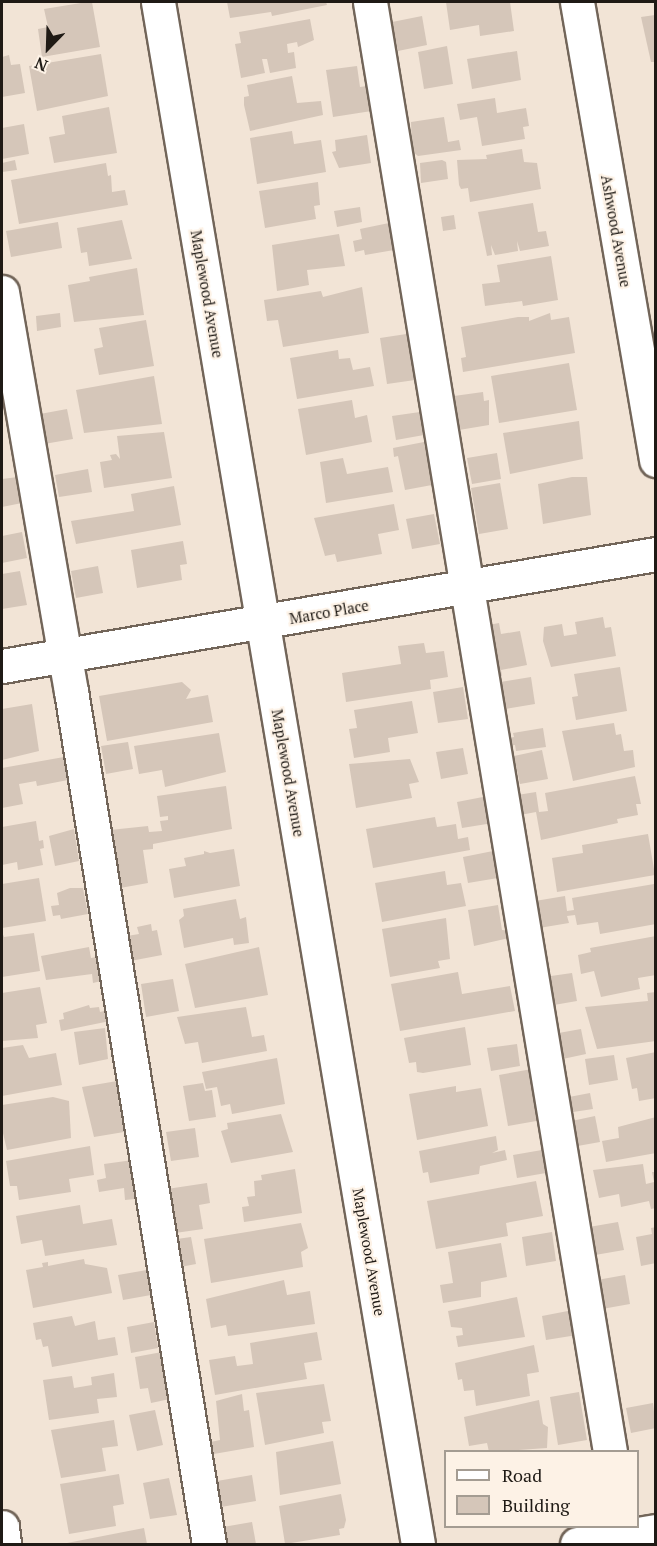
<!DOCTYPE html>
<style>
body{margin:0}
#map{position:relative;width:657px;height:1546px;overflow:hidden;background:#f2e4d6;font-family:"PT Serif",serif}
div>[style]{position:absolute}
.building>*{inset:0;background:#d5c6b9}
.roads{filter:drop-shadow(2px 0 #726559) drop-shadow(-2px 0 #726559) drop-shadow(0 2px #726559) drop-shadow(0 -2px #726559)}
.minor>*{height:33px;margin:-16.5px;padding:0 16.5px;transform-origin:16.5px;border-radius:16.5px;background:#fff}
span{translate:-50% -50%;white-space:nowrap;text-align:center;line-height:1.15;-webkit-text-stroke:4.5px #fdf2e6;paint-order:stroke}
.street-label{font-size:15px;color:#1f1a15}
.frame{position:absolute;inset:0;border:3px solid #1f1a15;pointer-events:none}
.legend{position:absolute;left:444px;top:1450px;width:195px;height:78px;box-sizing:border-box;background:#fdf2e6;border:2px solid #a49c92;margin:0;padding:8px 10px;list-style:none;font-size:18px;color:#1f1a15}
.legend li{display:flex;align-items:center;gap:12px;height:30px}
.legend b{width:30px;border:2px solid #a49c92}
.north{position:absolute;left:18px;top:18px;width:60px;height:60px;-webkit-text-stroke:4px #fdf2e6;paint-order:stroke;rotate:203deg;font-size:16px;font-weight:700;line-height:24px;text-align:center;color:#1f1a15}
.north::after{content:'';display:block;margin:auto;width:21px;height:27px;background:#1f1a15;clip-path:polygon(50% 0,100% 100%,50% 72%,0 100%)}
</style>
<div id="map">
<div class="building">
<div style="clip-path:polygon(87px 2px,92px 2px,100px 47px,42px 57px,38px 29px,48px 27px,44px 9px)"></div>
<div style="clip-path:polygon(227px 2px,326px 2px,327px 5px,272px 16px,271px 12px,230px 18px)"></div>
<div style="clip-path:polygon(446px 2px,510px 2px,514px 31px,480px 36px,479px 25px,450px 30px)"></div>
<div style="clip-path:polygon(655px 15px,656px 62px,651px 62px,641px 17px)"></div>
<div style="clip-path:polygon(422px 16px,427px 45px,398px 51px,392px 22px)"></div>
<div style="clip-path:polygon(310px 19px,314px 40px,298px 47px,297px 42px,287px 44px,288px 53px,294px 52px,296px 68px,270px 73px,267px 59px,262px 59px,265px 73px,241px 78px,235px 44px,241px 43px,239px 32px)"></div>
<div style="clip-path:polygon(447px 46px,453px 84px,424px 89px,418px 52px)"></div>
<div style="clip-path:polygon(517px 51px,521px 80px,472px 89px,467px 59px)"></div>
<div style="clip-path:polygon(101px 54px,108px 96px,37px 111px,29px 66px)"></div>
<div style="clip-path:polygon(9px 55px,11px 65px,20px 64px,25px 93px,2px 97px,2px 57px)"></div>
<div style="clip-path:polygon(357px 66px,360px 87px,374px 85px,378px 110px,333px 117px,326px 70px)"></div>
<div style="clip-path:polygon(292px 76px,297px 103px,321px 101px,323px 115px,250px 131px,244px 105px,244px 97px,249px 96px,247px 85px)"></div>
<div style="clip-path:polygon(495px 98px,497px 113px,526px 108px,529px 126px,523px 127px,525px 139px,482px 146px,477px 117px,460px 120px,457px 104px)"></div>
<div style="clip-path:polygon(109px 107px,117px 153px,54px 163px,49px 137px,65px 134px,62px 116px)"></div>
<div style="clip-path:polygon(444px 117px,448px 142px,459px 140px,461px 150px,418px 156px,412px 151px,411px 122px)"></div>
<div style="clip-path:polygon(24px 124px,29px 154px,2px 159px,2px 128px)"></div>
<div style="clip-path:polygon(292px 131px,294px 144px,321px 140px,326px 172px,257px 184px,250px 138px)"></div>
<div style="clip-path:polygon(367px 135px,371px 163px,339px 168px,332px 152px,336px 151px,335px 140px)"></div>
<div style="clip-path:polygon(522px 149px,524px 162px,537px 163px,541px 189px,470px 202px,468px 188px,461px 189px,459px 185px,457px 160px,487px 159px,486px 155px)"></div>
<div style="clip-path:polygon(15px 160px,17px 170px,2px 172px,2px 163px)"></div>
<div style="clip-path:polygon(442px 160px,446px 162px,448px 179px,421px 183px,420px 163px)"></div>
<div style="clip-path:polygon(106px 163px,108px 176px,111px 175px,112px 192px,125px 190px,128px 205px,19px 224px,11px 180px)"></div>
<div style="clip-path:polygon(318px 182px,320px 205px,314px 206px,316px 219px,265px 228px,259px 191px)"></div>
<div style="clip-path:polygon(533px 203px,538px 232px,546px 231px,549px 246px,520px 251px,517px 241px,518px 251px,495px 255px,491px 245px,492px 255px,487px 256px,478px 212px)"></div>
<div style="clip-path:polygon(360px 207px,362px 222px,337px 227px,334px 211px)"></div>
<div style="clip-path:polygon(454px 215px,456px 229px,443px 231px,441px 217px)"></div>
<div style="clip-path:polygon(122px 220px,132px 259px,89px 266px,87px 252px,81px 253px,77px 228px)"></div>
<div style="clip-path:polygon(58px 222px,62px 248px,11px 257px,6px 231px)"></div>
<div style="clip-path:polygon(389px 223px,394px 250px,365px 255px,364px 250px,355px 252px,353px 241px,362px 239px,360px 229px)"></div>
<div style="clip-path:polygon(339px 234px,345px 266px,307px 270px,309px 285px,277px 291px,272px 245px)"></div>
<div style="clip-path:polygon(551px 256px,558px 300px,523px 306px,522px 301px,485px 306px,482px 284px,500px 282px,497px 265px)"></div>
<div style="clip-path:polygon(137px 268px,144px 315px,74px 322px,68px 285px,90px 281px,89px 277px)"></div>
<div style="clip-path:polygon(362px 287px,369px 333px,283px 347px,278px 320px,267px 321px,264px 300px,321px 291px,323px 297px)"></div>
<div style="clip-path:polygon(60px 313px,61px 327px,37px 331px,36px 316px)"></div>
<div style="clip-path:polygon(550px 313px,551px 320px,569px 317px,575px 353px,463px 372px,461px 358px,466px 357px,461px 327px,518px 317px,529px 317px,529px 321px)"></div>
<div style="clip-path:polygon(146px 320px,154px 366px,99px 375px,94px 349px,103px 347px,99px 328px)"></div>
<div style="clip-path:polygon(413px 333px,416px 349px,410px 350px,415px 380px,387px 384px,380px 338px)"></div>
<div style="clip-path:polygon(338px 350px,339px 359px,350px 358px,353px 370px,370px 367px,374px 386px,297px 399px,290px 358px)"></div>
<div style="clip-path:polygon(569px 363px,577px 410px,499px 423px,491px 376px)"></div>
<div style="clip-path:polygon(154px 376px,162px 424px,84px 433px,76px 390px)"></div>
<div style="clip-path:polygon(483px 392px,484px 401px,489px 400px,489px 425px,459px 430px,454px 396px)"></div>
<div style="clip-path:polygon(352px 400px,355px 418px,367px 415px,372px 442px,306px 455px,298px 409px)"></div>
<div style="clip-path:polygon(67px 409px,73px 439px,44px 444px,40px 414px)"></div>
<div style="clip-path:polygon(420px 412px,424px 435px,396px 440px,392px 416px)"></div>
<div style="clip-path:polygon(579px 421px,583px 459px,510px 474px,503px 433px)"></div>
<div style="clip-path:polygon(164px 432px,172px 478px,104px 488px,100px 462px,112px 460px,110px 455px,116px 454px,120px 459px,117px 436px)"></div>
<div style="clip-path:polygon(424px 442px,432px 485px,405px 490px,398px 456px,394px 457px,393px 448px)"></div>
<div style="clip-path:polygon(497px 453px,501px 479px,472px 484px,467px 458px)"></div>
<div style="clip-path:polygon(343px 458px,347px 474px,388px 467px,393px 492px,326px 503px,320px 462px)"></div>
<div style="clip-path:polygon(88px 469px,92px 492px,59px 497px,55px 475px)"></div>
<div style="clip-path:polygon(18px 477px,22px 503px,2px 507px,2px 479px)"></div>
<div style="clip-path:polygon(572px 477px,587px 477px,591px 515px,543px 524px,538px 484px)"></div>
<div style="clip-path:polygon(500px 483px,508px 529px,479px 534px,471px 488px)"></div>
<div style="clip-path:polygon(174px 486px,181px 525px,76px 544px,71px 521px,134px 511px,131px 494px)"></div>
<div style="clip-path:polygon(394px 504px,399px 530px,378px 534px,382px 554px,337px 562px,335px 554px,325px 556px,314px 518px)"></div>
<div style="clip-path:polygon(434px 514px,440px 544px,412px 549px,406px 519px)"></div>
<div style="clip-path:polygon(22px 532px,27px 558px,2px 563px,2px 536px)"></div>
<div style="clip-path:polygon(183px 541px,187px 564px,180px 565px,182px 580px,137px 588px,131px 550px)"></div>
<div style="clip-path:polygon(98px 566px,103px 593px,76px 598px,71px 571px)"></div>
<div style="clip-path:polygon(20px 571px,27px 605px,2px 609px,2px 574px)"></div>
<div style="clip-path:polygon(603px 617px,605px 628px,611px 627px,616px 656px,551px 667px,543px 641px,544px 627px,562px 624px,564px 636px,577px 634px,575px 622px)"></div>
<div style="clip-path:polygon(499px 623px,501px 634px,520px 631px,527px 665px,501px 670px,502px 676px,491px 678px,488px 660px,498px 658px,494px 637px,485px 638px,483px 626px)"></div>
<div style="clip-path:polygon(424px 643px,426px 653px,444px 651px,448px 677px,430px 680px,431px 689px,346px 702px,342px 673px,401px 664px,398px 646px)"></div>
<div style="clip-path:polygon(620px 667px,627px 711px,576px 720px,572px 697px,578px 696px,574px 674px)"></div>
<div style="clip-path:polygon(531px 677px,535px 704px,505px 709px,500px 682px)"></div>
<div style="clip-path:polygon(182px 682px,191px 690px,186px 699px,208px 695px,213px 722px,107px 741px,99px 696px)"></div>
<div style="clip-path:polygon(463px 687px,468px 719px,438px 723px,433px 692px)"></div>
<div style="clip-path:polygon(412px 701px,418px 733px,388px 738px,390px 752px,354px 758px,349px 729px,357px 728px,354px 710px)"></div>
<div style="clip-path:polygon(32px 704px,39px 751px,2px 760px,2px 709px)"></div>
<div style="clip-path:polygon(614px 723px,616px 735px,621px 734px,624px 751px,633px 750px,635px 767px,573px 781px,562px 731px)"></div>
<div style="clip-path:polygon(543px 728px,546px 747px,516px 751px,515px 745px,505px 746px,504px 739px,514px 737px,513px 733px)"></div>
<div style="clip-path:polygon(219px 733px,226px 772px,165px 787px,162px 770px,139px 774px,134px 746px)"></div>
<div style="clip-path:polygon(128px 742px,133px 769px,106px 774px,101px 746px)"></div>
<div style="clip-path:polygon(463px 748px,468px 774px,441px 779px,436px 752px)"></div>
<div style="clip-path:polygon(542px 750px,548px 779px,520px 784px,514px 756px)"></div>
<div style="clip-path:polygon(64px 757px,68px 780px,37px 786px,36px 781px,19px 784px,23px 804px,2px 808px,2px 768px)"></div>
<div style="clip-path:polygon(410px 759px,419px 782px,409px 784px,412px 798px,356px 808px,349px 764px)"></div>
<div style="clip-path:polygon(635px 776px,641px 804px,636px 804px,638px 815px,617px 819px,618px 823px,541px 840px,536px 812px,515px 816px,511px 796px,536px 792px,539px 812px,548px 811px,545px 793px)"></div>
<div style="clip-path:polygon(226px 786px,232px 829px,153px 844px,153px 849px,143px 850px,148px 883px,120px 888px,110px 830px,148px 826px,149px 832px,162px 831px,160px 821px,168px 820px,168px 816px,160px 817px,157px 796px)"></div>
<div style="clip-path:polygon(488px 796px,493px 823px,462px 828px,457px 802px)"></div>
<div style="clip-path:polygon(435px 817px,437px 827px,456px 824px,458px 839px,468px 837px,470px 850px,373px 868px,366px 829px)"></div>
<div style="clip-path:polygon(36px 821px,39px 841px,43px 840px,44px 848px,40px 849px,43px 865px,18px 870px,17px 862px,2px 865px,2px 827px)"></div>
<div style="clip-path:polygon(74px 829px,79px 861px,55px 866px,49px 836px)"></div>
<div style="clip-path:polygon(648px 834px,655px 875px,557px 892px,552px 858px,583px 853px,582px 845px)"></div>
<div style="clip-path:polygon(234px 849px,240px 886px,174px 898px,169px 869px,186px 866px,184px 858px,204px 854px,204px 851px,210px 853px)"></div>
<div style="clip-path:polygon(493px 851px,498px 878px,468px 883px,463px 857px)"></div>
<div style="clip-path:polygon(445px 871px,447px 885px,461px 883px,466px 906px,382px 922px,375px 883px)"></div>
<div style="clip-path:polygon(39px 878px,46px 921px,2px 928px,2px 884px)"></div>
<div style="clip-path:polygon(654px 884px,656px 924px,600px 934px,598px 922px,577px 925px,575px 915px,567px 916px,569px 923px,539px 928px,535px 901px,565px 896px,567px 911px,574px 910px,572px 898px)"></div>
<div style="clip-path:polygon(70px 888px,83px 888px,88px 914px,61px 919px,60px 915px,53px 916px,51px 906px,59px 905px,57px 893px)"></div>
<div style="clip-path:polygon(236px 899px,240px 919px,246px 917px,249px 943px,234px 945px,233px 938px,184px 948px,179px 920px,184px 916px,183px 909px)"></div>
<div style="clip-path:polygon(498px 905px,502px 930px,512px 931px,509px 938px,474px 946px,468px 910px)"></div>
<div style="clip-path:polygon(446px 918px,450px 959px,438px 961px,440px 968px,390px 977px,382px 929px)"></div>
<div style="clip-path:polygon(151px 924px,152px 931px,157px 930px,162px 955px,125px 962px,121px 937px,139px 934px,137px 927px)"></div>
<div style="clip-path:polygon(2px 932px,4px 937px,34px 933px,40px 971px,2px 977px)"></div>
<div style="clip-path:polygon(656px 936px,656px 975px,638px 978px,640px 989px,601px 997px,594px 971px,581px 974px,578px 955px,591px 952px,590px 948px)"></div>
<div style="clip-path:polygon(89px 947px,91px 958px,102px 956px,105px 980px,93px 983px,92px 974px,46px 980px,41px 956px)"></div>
<div style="clip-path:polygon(259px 947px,268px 995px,195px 1008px,185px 964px)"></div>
<div style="clip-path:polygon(458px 972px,462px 994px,510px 986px,515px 1011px,400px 1031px,391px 984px)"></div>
<div style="clip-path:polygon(572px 973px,577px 1001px,548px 1006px,544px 977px)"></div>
<div style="clip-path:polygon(173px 979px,179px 1011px,146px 1017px,141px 984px)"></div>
<div style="clip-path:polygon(40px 987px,47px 1023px,36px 1025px,38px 1038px,2px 1041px,2px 993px)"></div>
<div style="clip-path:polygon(656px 992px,656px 1041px,597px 1049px,585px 1007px,648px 1001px,647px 993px)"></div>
<div style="clip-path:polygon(89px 1005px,90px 1008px,99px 1007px,100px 1012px,108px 1010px,110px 1021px,61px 1031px,59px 1020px,64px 1019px,63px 1013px)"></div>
<div style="clip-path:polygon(246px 1007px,252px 1037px,264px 1035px,267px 1051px,202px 1063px,198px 1042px,185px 1044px,177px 1017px)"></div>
<div style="clip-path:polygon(465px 1027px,471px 1065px,423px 1073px,417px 1072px,416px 1062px,409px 1063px,404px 1038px)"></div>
<div style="clip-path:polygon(105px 1028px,108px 1059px,79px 1065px,74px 1032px)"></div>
<div style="clip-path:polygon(581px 1029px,586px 1054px,558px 1060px,553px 1034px)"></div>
<div style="clip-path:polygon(517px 1044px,520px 1066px,491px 1071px,487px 1048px)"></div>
<div style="clip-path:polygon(23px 1045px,29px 1058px,56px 1053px,62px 1085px,2px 1096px,2px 1048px)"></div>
<div style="clip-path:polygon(656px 1052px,656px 1098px,639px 1101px,637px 1088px,632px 1089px,626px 1058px)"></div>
<div style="clip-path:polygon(614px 1055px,618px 1080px,589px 1085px,585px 1059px)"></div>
<div style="clip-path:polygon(277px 1058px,285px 1104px,232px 1114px,230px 1104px,221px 1106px,217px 1087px,206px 1089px,202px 1072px)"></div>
<div style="clip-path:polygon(532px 1069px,542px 1120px,508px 1126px,499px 1075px)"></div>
<div style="clip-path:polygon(123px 1080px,125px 1097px,118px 1098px,124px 1132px,94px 1137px,82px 1087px)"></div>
<div style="clip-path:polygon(203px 1083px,205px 1091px,212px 1090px,216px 1117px,189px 1121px,183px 1086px)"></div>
<div style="clip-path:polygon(456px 1086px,456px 1092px,481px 1088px,488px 1126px,417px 1140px,409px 1094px)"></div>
<div style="clip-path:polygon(590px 1093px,593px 1109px,573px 1112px,569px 1097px)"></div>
<div style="clip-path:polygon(53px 1097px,69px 1101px,71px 1138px,7px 1150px,2px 1129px,2px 1105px)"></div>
<div style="clip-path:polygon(281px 1114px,293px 1152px,231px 1163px,221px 1131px,228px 1129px,227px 1123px)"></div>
<div style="clip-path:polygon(595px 1116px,600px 1142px,572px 1147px,567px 1122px)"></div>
<div style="clip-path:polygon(656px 1117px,656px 1153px,606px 1162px,602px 1141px,619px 1138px,618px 1127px)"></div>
<div style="clip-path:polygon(195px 1128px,199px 1157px,171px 1161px,166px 1132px)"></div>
<div style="clip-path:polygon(496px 1136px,498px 1150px,492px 1153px,505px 1150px,507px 1160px,480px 1166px,479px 1174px,430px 1183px,428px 1172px,423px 1173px,419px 1151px)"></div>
<div style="clip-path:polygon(90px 1146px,94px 1175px,69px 1179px,71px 1192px,19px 1200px,17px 1186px,10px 1186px,6px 1161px)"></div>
<div style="clip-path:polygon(542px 1150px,546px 1173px,517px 1178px,513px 1155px)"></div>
<div style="clip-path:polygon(133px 1160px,138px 1188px,133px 1189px,135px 1199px,125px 1200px,124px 1188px,99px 1192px,97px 1180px,106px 1178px,104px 1164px)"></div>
<div style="clip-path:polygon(643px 1164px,646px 1184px,654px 1182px,652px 1172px,656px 1172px,656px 1208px,651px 1209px,649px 1201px,621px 1207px,619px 1194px,599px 1198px,593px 1170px)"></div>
<div style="clip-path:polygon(295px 1169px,302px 1213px,244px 1222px,242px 1207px,249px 1206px,247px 1197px,255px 1196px,254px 1181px,262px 1180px,261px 1175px)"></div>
<div style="clip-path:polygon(536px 1181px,543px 1216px,506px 1223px,508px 1236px,436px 1249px,427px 1201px)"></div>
<div style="clip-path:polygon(207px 1183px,210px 1203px,199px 1205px,203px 1229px,175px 1233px,167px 1189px)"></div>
<div style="clip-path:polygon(80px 1205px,83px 1224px,112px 1219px,117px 1245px,45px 1256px,42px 1240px,21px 1244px,16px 1216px)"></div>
<div style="clip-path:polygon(618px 1222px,624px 1250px,595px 1255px,589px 1227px)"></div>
<div style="clip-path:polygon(301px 1223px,308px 1248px,301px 1252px,303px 1267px,211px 1283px,204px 1239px)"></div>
<div style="clip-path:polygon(656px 1227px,656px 1263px,641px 1266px,636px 1237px,652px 1234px,651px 1228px)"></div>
<div style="clip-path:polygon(552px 1232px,556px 1261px,526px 1266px,522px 1237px)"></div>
<div style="clip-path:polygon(191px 1237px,196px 1264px,175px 1268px,170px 1240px)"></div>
<div style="clip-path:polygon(501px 1243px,507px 1277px,481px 1282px,481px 1297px,443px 1303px,440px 1285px,453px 1283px,448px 1252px)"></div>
<div style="clip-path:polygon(84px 1259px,85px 1264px,107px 1268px,112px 1293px,33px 1308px,26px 1270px,43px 1267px,42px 1263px,48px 1262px,48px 1266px)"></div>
<div style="clip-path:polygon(147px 1270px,151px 1295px,123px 1300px,118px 1275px)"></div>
<div style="clip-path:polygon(625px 1275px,630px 1304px,602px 1309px,597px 1280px)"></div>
<div style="clip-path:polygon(284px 1280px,287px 1295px,310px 1291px,315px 1324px,228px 1336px,226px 1325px,211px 1328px,206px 1299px)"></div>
<div style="clip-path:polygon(517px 1297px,525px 1337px,458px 1347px,456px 1336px,463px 1335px,462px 1328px,451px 1327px,448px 1311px)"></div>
<div style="clip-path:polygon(573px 1310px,577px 1335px,546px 1340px,542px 1316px)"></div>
<div style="clip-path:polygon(72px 1316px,75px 1326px,95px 1321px,98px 1340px,115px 1337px,118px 1355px,52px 1367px,48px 1346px,43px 1347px,41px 1339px,36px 1340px,33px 1323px)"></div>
<div style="clip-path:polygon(154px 1322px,158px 1348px,131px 1353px,127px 1327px)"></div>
<div style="clip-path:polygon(317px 1332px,322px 1360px,304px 1363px,307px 1379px,215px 1395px,209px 1360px,235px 1356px,237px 1366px,253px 1364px,250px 1343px)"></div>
<div style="clip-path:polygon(534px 1345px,539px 1372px,527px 1374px,530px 1396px,476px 1406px,474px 1390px,464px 1391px,462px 1379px,458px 1380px,455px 1363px)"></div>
<div style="clip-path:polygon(162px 1352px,170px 1399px,151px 1403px,148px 1388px,140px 1389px,135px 1357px)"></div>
<div style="clip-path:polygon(114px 1373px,117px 1397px,97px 1399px,99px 1413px,49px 1420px,43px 1380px,72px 1376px,74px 1388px,92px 1385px,91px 1377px)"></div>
<div style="clip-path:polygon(324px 1384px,331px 1421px,322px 1422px,324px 1433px,265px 1445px,256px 1393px)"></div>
<div style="clip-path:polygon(579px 1392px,587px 1440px,558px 1445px,550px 1397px)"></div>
<div style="clip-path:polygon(242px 1394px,244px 1411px,249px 1410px,254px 1447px,208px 1455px,206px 1443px,220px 1440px,216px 1401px)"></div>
<div style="clip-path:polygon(539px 1400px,543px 1424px,548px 1427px,547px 1448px,489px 1452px,487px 1443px,469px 1446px,464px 1417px)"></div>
<div style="clip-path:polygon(653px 1403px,656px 1428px,631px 1433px,626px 1408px)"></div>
<div style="clip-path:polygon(155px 1410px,163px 1445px,137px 1451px,129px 1415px)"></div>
<div style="clip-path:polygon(114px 1420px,118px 1446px,102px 1448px,106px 1471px,61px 1478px,51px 1430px)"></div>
<div style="clip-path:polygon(333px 1441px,341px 1484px,280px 1495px,276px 1452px)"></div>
<div style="clip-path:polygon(119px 1474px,124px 1504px,113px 1506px,116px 1526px,69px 1534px,60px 1484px)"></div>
<div style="clip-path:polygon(252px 1475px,256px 1501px,221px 1507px,217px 1481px)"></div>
<div style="clip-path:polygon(169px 1478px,177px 1515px,150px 1519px,143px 1483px)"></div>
<div style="clip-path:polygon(341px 1494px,346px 1520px,344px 1528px,339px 1529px,340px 1535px,285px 1544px,279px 1506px)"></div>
<div style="clip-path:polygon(252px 1522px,256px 1544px,226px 1544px,223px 1527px)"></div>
<div style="clip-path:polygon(144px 1528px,147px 1544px,67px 1544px,67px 1543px)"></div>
</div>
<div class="roads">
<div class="minor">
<div style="left:158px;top:2px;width:1564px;rotate:80.43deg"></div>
<div style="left:370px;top:2px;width:1470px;rotate:80.6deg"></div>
<div style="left:577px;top:2px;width:465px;rotate:80.2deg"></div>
<div style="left:2px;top:292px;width:405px;rotate:80.2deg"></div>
<div style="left:71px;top:691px;width:864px;rotate:80.81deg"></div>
<div style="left:2px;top:666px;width:664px;rotate:-9.72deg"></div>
<div style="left:2px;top:1527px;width:17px;rotate:83deg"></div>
<div style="left:577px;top:1544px;width:80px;rotate:-9.3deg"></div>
</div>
</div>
<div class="street-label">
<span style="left:616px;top:231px;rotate:80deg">Ashwood Avenue</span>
<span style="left:207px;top:294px;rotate:80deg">Maplewood Avenue</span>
<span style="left:329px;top:612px;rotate:-10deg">Marco Place</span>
<span style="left:288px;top:773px;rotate:80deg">Maplewood Avenue</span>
<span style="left:369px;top:1252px;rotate:80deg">Maplewood Avenue</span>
</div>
<div class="frame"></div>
<ul class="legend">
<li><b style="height:8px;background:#fff"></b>Road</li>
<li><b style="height:16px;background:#d5c6b9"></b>Building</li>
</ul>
<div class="north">N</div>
</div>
